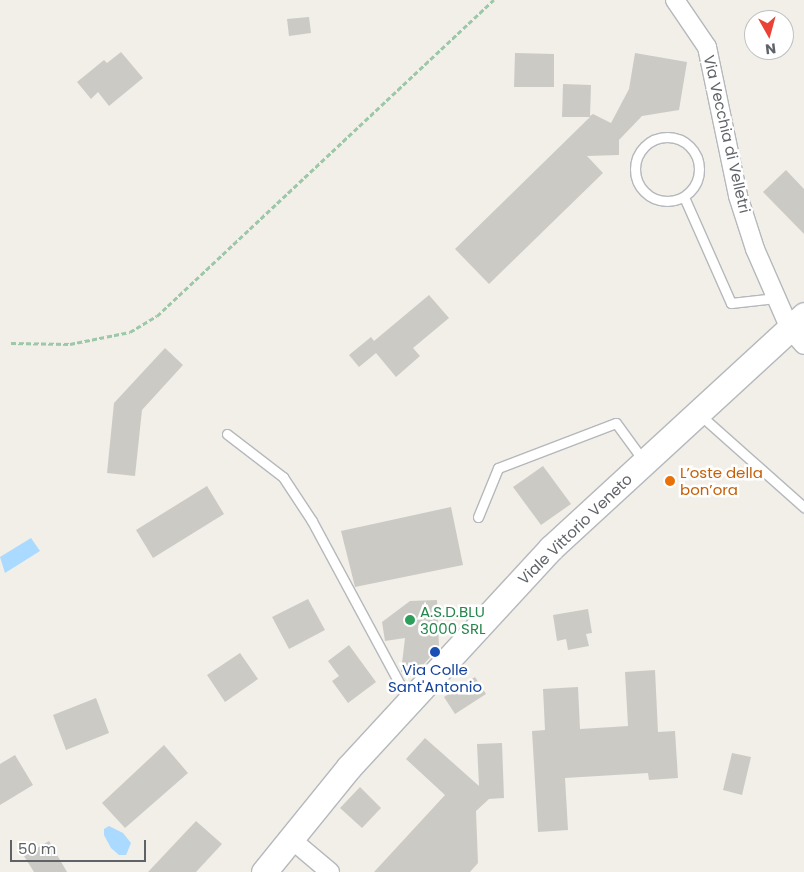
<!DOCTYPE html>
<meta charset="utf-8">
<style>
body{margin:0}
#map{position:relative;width:804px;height:872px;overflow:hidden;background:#f1efe8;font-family:Poppins,sans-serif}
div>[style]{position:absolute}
.water>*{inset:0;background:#aadaff}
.building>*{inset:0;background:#cccac5}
.path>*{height:3px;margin-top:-1.5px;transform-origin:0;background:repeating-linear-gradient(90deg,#9cc7a9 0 5px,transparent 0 7.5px)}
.roads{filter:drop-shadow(1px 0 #b5b8bc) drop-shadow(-1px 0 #b5b8bc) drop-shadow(0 1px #b5b8bc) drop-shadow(0 -1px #b5b8bc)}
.lane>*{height:9px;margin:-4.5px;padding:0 4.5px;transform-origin:4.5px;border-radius:4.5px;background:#fff}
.lane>.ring{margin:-4.5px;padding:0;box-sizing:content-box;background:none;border:9px solid #fff;border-radius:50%}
.street>*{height:18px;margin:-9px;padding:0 9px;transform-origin:9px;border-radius:9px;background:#fff}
.secondary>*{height:25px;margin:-12.5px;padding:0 12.5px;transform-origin:12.5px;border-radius:12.5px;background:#fff}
.dots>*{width:14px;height:14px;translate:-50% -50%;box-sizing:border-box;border:2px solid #fff;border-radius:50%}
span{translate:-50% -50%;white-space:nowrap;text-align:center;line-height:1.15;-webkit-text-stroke:5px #fff;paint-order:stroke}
.street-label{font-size:15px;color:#5f6368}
.food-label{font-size:15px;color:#c56008}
.left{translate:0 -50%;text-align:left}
.leisure-label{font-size:15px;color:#27864d}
.transit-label{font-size:15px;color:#164399}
.north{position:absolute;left:744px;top:10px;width:50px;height:50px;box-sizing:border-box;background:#fff;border:1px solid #bfc1c3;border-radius:50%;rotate:173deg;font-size:14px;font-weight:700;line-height:20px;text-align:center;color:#5f6368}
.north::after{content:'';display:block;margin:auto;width:18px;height:22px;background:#ea4335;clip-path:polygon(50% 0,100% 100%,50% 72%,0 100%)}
.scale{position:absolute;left:10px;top:840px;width:136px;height:22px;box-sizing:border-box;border:2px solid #5f6368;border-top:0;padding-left:6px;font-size:15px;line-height:18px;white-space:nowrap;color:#5f6368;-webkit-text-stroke:4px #fff;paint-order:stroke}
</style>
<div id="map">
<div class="water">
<div style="clip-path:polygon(31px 538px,40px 551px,5px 573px,0 557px)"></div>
<div style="clip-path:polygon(109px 826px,123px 833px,131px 843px,126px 855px,119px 855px,111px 848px,104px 835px,104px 829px)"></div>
</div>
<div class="building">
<div style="clip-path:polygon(309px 17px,311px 33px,289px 36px,287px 19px)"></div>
<div style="clip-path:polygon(121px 52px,143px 78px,109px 106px,98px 92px,91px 99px,77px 82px,104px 60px,107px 63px)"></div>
<div style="clip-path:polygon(515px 53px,554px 54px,554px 87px,514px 87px)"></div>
<div style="clip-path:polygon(635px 53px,687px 62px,679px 110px,642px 116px,619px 140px,619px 155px,587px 156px,603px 173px,489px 284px,455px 249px,590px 117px,562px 117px,563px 84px,591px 85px,590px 116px,593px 114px,611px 123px,629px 89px)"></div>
<div style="clip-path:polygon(786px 170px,804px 189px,804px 234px,763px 192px)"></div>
<div style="clip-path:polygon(429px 295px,449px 318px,413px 348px,420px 356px,396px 377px,376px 353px,359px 367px,349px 355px,371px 337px,374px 341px)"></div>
<div style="clip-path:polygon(165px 348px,183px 365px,142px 410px,135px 476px,107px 473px,114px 403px)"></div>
<div style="clip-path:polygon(543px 466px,571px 504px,541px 525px,513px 487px)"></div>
<div style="clip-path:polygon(207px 486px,224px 514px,153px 558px,136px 530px)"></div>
<div style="clip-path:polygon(451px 507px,463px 565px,355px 587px,341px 531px)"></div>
<div style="clip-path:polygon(308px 599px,325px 630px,289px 649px,272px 617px)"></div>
<div style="clip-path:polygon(437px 600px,439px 647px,417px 672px,401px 672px,405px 638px,385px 641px,382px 622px,410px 601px)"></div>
<div style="clip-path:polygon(588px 609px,592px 633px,586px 634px,589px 646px,568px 650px,566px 639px,557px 641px,553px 615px)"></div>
<div style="clip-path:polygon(349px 645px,376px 682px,348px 703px,332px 681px,339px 676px,328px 661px)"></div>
<div style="clip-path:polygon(240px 653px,258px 679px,225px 702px,207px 675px)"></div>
<div style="clip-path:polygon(655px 670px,658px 732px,675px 731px,678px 778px,649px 780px,648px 773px,565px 778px,568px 830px,538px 832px,532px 731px,545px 730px,543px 689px,578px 687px,580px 729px,628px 726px,625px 672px)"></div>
<div style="clip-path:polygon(475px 677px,486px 694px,455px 714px,444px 697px)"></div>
<div style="clip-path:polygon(96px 698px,109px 733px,66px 750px,53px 715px)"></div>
<div style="clip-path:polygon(425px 738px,479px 786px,477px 744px,502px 743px,504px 798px,489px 799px,476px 811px,478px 863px,470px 872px,374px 872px,445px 795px,406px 759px)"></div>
<div style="clip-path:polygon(164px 745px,188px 773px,125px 828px,102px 803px)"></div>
<div style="clip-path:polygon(732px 753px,751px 757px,742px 795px,723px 790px)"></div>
<div style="clip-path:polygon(15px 755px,33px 785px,0 805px,0 764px)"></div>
<div style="clip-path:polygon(360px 787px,381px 808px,362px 828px,340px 808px)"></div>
<div style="clip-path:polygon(196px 821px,222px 844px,196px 872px,148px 872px)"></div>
<div style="clip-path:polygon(49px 841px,67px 872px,34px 872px,24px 856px)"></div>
</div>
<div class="path">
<div style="left:11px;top:343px;width:59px;rotate:1deg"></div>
<div style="left:70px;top:344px;width:61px;rotate:-11.3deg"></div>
<div style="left:130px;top:332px;width:31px;rotate:-31deg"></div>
<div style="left:157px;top:316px;width:462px;rotate:-43.2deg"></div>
</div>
<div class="roads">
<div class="lane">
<div class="ring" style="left:635px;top:137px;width:55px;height:55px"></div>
<div style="left:684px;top:197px;width:116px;rotate:66.1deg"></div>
<div style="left:731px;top:303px;width:45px;rotate:-6.3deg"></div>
<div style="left:698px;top:413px;width:142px;rotate:41.6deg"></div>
<div style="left:227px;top:434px;width:71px;rotate:37.5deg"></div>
<div style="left:283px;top:477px;width:53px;rotate:56.6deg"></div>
<div style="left:312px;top:521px;width:202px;rotate:61.7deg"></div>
<div style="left:478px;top:517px;width:53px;rotate:-67.8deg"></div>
<div style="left:498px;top:468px;width:126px;rotate:-20.9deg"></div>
<div style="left:616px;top:423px;width:46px;rotate:53.9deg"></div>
</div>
<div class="street">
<div style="left:675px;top:0;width:57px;rotate:55.8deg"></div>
<div style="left:707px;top:47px;width:152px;rotate:78.2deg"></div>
<div style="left:738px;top:196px;width:56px;rotate:72.2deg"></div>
<div style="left:755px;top:249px;width:87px;rotate:66.4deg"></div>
<div style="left:790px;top:329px;width:21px;rotate:49deg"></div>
<div style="left:291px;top:839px;width:51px;rotate:40.2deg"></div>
</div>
<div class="secondary">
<div style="left:264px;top:872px;width:135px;rotate:-51deg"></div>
<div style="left:349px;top:767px;width:298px;rotate:-47.3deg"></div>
<div style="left:551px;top:548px;width:344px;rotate:-42.6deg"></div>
</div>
</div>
<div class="dots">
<div style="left:670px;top:481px;background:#e8710a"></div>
<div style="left:410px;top:620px;background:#2e9e5b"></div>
<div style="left:435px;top:652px;background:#1a4fb4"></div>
</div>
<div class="street-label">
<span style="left:727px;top:134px;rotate:77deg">Via Vecchia di Velletri</span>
<span style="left:575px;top:529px;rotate:-44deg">Viale Vittorio Veneto</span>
</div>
<div class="food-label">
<span class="left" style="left:680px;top:481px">L’oste della<br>bon’ora</span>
</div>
<div class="leisure-label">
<span class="left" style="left:420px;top:620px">A.S.D.BLU<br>3000 SRL</span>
</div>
<div class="transit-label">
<span style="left:435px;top:678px">Via Colle<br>Sant'Antonio</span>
</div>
<div class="north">N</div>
<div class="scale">50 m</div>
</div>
